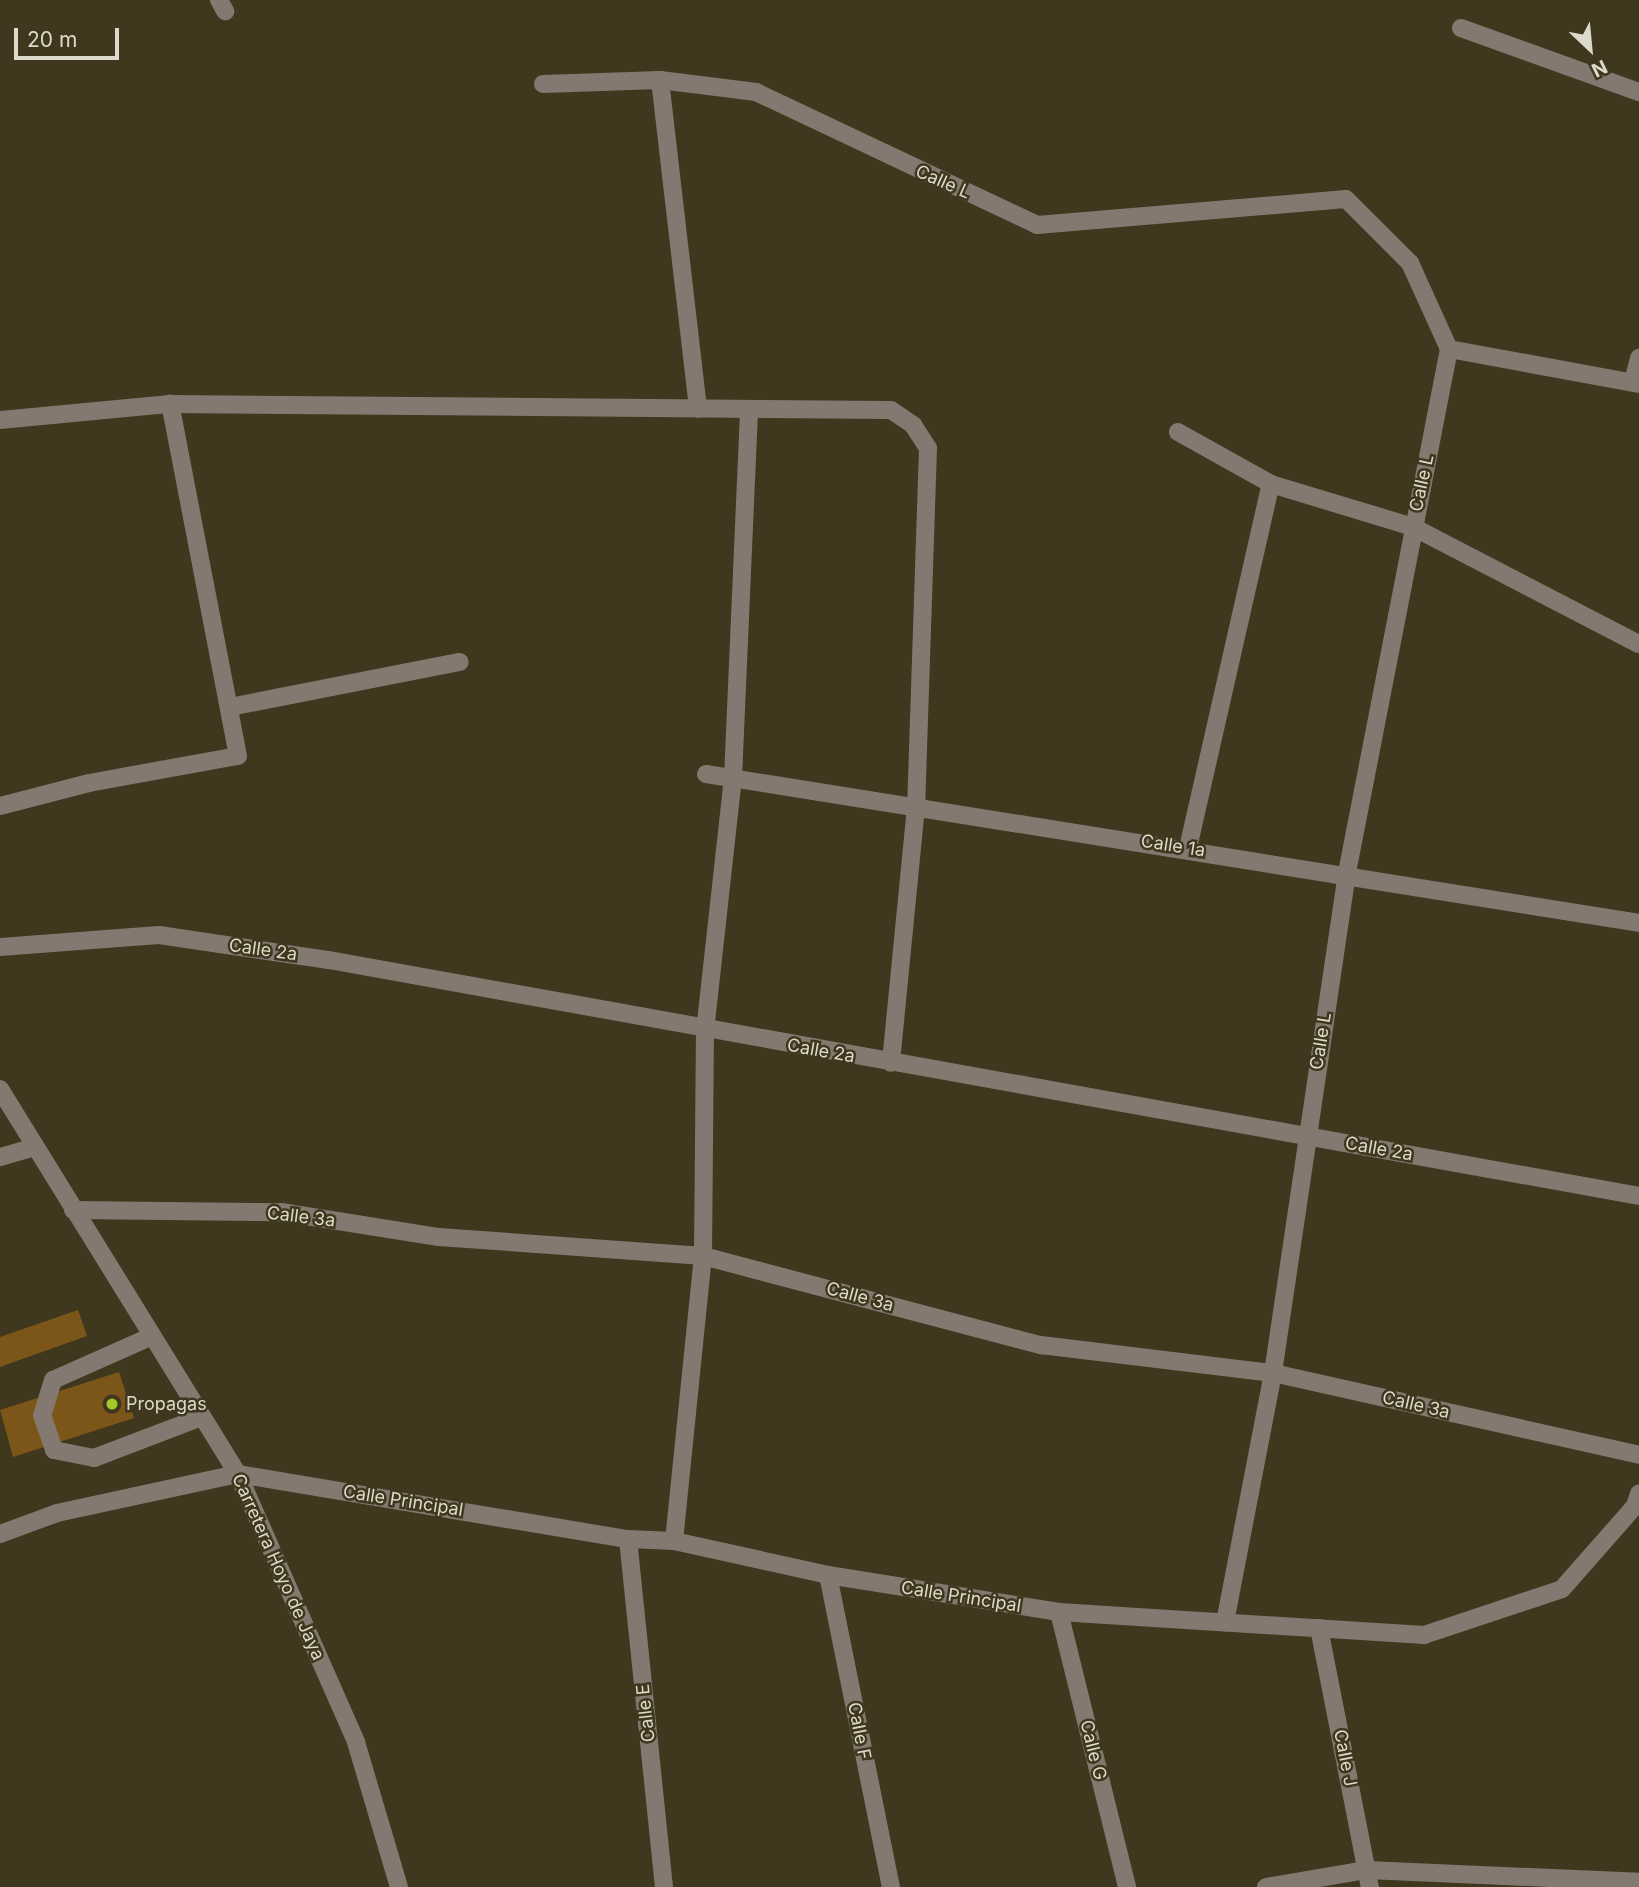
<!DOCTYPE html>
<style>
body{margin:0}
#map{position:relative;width:1639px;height:1887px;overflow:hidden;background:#3f371e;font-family:Inter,sans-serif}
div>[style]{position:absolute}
.building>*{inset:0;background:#7c5619}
.minor>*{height:18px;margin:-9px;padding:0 9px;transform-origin:9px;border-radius:9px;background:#837970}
.dots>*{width:19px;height:19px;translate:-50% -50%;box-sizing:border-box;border:4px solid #3f371e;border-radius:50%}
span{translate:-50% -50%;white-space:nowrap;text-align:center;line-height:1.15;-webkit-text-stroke:5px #3f371e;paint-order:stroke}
.street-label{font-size:18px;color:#dedacb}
.poi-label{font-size:18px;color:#dedacb}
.left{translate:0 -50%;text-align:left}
.north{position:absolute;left:1555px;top:14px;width:70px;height:70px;-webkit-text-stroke:5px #3f371e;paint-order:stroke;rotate:154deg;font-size:19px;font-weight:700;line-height:28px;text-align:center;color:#dedacb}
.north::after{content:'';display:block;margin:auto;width:24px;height:32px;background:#dedacb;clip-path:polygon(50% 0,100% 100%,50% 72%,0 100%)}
.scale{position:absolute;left:14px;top:28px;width:105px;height:32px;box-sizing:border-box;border:4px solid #dedacb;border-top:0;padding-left:9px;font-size:21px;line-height:24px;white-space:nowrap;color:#dedacb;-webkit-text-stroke:5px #3f371e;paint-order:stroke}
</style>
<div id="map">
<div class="building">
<div style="clip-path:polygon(78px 1310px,87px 1336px,0 1367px,0 1337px)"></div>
<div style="clip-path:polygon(119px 1372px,134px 1418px,13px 1457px,0 1410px)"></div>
</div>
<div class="minor">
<div style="left:219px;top:0;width:13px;rotate:61deg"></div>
<div style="left:1461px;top:28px;width:189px;rotate:19.8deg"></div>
<div style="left:660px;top:80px;width:331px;rotate:83.4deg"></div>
<div style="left:543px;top:84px;width:117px;rotate:-2deg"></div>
<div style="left:660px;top:80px;width:97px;rotate:7.1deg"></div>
<div style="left:756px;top:92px;width:311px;rotate:25.3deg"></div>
<div style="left:1037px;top:225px;width:310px;rotate:-4.8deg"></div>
<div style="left:1346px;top:199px;width:91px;rotate:45deg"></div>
<div style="left:1410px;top:263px;width:94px;rotate:65.6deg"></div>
<div style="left:1449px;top:349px;width:534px;rotate:101.02deg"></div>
<div style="left:1347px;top:873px;width:505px;rotate:98.42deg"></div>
<div style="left:1273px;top:1373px;width:254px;rotate:100.9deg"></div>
<div style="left:1449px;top:349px;width:193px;rotate:10.4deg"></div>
<div style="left:1633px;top:382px;width:25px;rotate:-76deg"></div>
<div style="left:0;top:420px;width:171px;rotate:-5.4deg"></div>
<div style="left:170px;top:404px;width:721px;rotate:0.48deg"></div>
<div style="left:891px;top:410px;width:27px;rotate:34deg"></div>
<div style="left:913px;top:425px;width:27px;rotate:57deg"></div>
<div style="left:928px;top:448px;width:359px;rotate:91.9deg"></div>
<div style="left:916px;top:807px;width:257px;rotate:95.6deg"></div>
<div style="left:1178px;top:432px;width:107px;rotate:29.2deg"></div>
<div style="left:1271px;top:484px;width:148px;rotate:16.8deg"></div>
<div style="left:1413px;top:527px;width:254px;rotate:27.4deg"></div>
<div style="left:230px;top:707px;width:234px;rotate:-11.1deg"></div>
<div style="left:706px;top:774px;width:945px;rotate:9.07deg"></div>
<div style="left:0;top:806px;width:92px;rotate:-14.5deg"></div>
<div style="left:89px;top:783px;width:151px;rotate:-10.3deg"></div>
<div style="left:238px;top:756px;width:359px;rotate:-100.9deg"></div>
<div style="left:1188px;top:848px;width:373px;rotate:-77.2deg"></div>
<div style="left:0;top:947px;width:159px;rotate:-4.3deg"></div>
<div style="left:159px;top:935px;width:172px;rotate:8.4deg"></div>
<div style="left:329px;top:960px;width:1331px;rotate:10.21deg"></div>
<div style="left:0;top:1089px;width:453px;rotate:58.3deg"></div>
<div style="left:238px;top:1474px;width:293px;rotate:66.2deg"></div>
<div style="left:356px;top:1742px;width:151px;rotate:73.5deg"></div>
<div style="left:0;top:1157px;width:36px;rotate:-16deg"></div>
<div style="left:73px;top:1210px;width:208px;rotate:0.6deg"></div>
<div style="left:281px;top:1212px;width:160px;rotate:9deg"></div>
<div style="left:439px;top:1237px;width:265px;rotate:4.1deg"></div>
<div style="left:703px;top:1256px;width:350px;rotate:14.8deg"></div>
<div style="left:1041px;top:1345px;width:234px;rotate:6.9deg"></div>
<div style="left:1273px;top:1373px;width:375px;rotate:12.6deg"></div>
<div style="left:150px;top:1337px;width:106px;rotate:156.1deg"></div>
<div style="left:53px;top:1380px;width:37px;rotate:107deg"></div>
<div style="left:42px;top:1415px;width:37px;rotate:71deg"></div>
<div style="left:54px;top:1450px;width:41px;rotate:11.3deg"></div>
<div style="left:94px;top:1458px;width:112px;rotate:-20.9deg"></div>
<div style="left:0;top:1534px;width:61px;rotate:-20.2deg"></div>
<div style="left:57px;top:1513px;width:185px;rotate:-12.2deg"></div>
<div style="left:238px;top:1474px;width:395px;rotate:9.5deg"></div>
<div style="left:628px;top:1539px;width:46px;rotate:2.5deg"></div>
<div style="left:674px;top:1541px;width:158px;rotate:12.4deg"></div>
<div style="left:828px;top:1575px;width:234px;rotate:9.1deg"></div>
<div style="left:1059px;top:1612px;width:366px;rotate:3.6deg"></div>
<div style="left:1424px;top:1635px;width:145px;rotate:-18.4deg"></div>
<div style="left:1562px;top:1589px;width:111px;rotate:-48.7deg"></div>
<div style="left:1635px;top:1506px;width:13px;rotate:-72deg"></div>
<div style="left:628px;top:1539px;width:350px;rotate:84.1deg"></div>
<div style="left:674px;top:1541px;width:286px;rotate:-84.2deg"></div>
<div style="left:703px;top:1256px;width:225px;rotate:-89.5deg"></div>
<div style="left:705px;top:1031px;width:255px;rotate:-83.7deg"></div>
<div style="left:733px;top:778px;width:369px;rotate:-87.5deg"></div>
<div style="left:828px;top:1575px;width:318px;rotate:78.6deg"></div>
<div style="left:1059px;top:1612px;width:283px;rotate:76.1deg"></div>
<div style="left:1319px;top:1628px;width:264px;rotate:78.9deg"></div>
<div style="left:1266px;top:1887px;width:102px;rotate:-9.6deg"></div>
<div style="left:1367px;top:1870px;width:272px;rotate:2.5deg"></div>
</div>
<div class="dots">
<div style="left:112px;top:1404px;background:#a2c928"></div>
</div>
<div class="street-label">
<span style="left:943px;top:182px;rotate:24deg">Calle L</span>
<span style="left:1422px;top:483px;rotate:-78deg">Calle L</span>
<span style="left:1173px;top:846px;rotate:9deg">Calle 1a</span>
<span style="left:263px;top:950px;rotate:8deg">Calle 2a</span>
<span style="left:1321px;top:1041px;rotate:-81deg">Calle L</span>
<span style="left:821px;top:1051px;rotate:10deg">Calle 2a</span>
<span style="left:1379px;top:1149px;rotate:10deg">Calle 2a</span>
<span style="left:301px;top:1217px;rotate:7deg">Calle 3a</span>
<span style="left:860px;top:1297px;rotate:15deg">Calle 3a</span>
<span style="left:1416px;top:1405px;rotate:13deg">Calle 3a</span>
<span style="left:403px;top:1501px;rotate:9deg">Calle Principal</span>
<span style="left:278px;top:1567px;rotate:66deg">Carretera Hoyo de Jaya</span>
<span style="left:961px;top:1597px;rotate:9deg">Calle Principal</span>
<span style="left:646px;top:1713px;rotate:-96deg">Calle E</span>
<span style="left:859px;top:1731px;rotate:79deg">Calle F</span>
<span style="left:1093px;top:1750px;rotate:76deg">Calle G</span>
<span style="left:1345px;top:1758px;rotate:79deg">Calle J</span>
</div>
<div class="poi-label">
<span class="left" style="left:126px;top:1404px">Propagas</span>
</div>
<div class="north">N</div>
<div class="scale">20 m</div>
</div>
